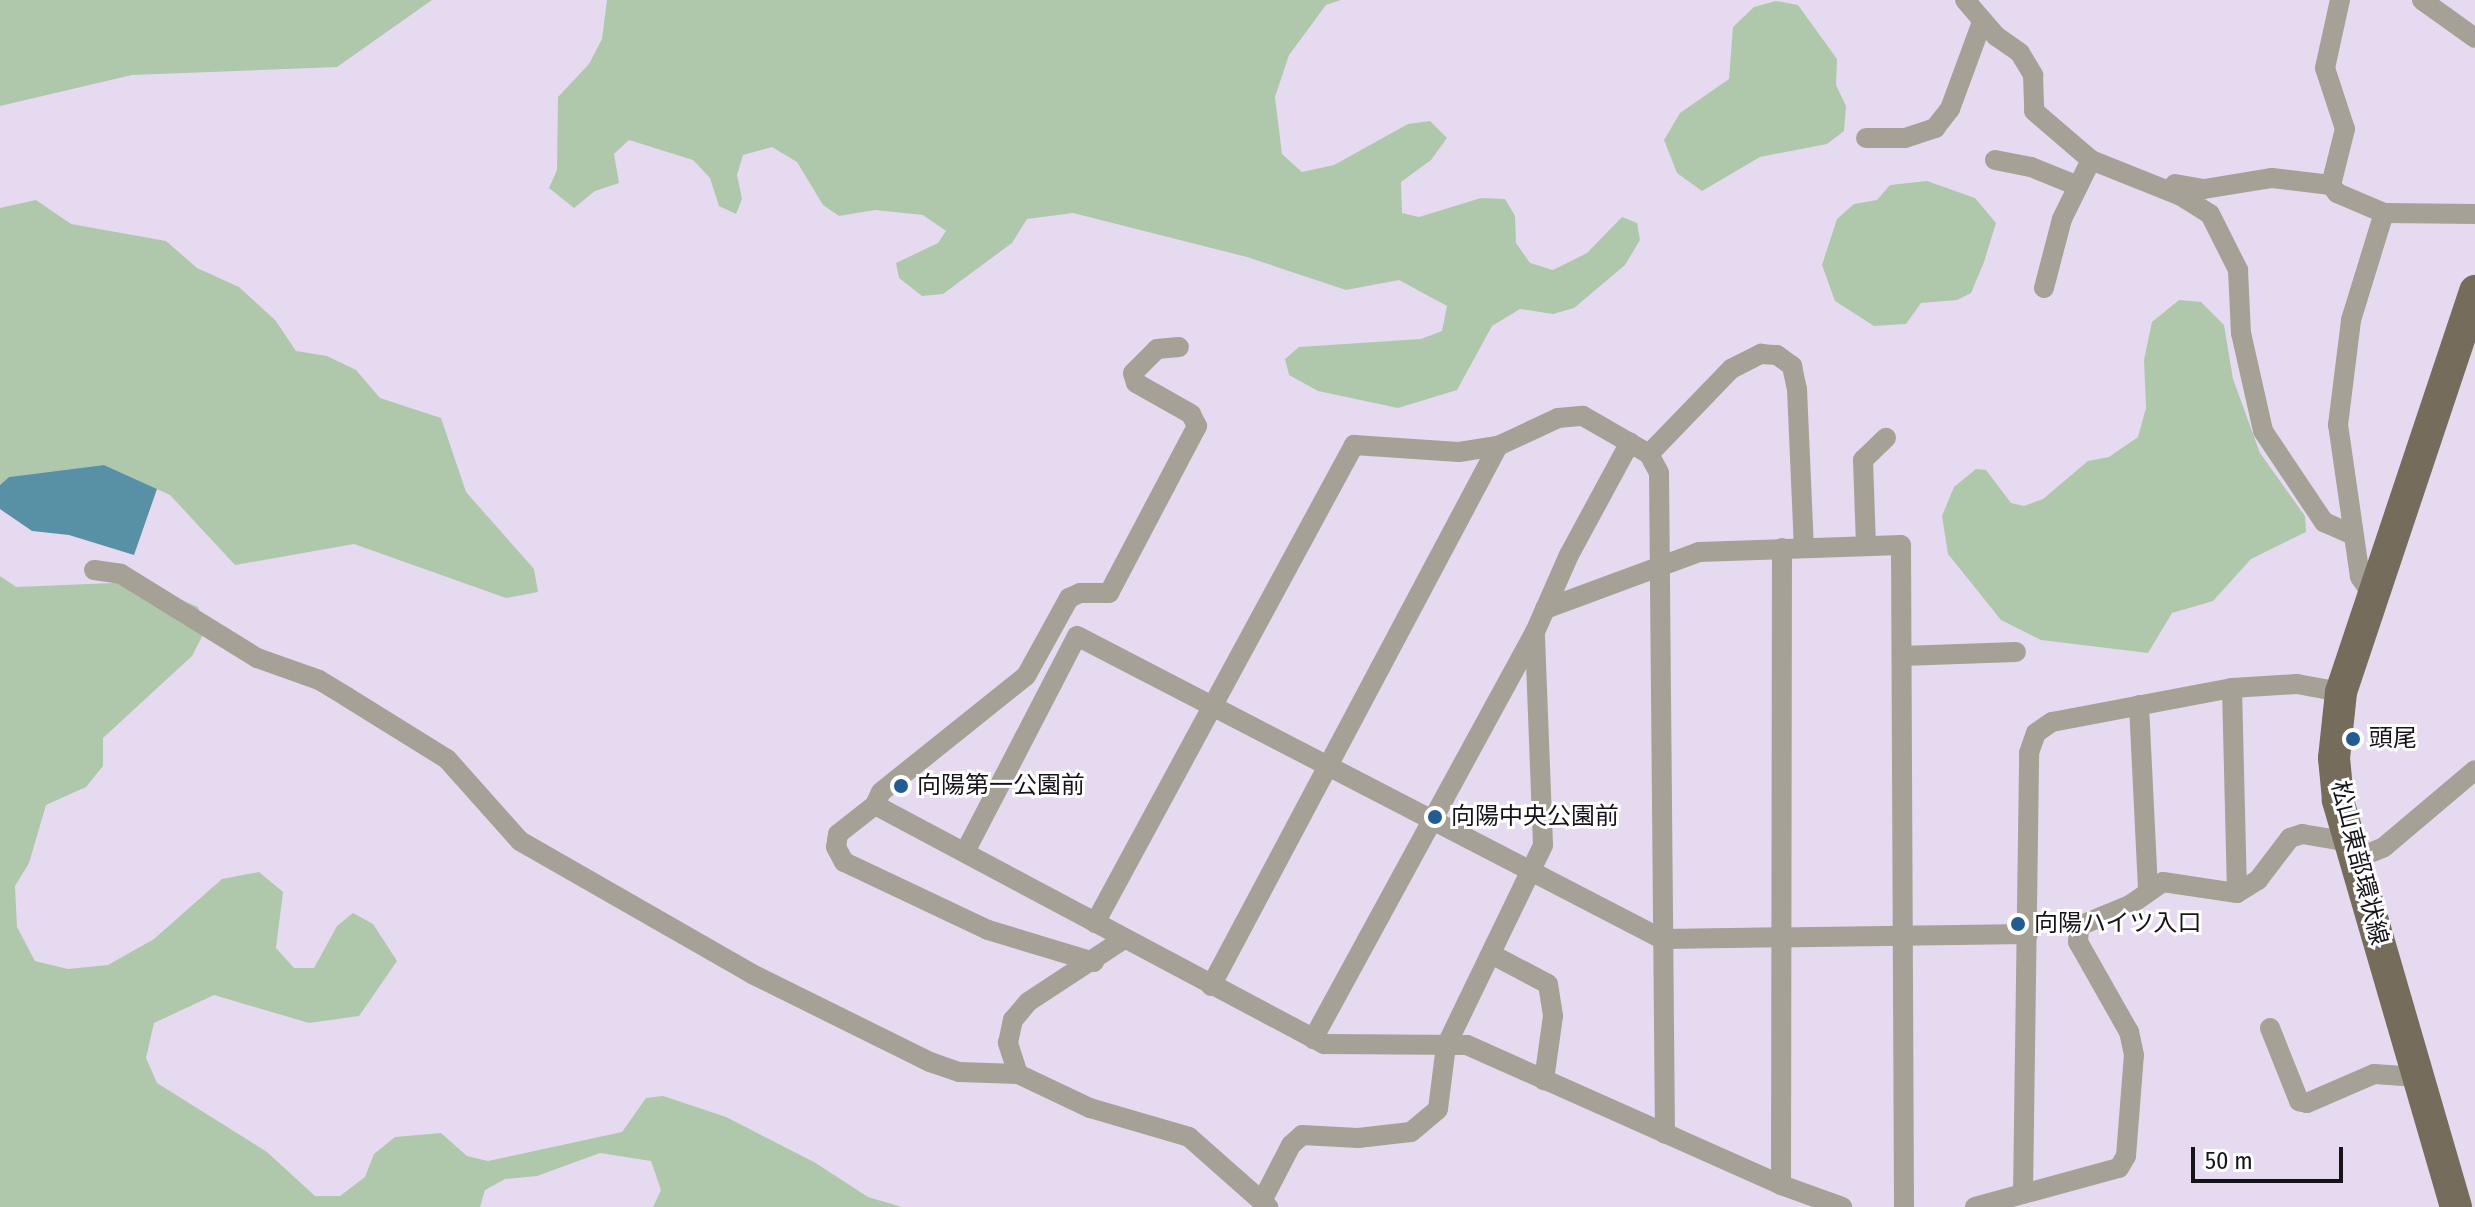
<!DOCTYPE html>
<meta charset="utf-8">
<style>
body{margin:0}
#map{position:relative;width:2475px;height:1207px;overflow:hidden;background:#e6daf0;font-family:"Fira Sans Condensed","Noto Sans JP",sans-serif}
div>[style]{position:absolute}
.green>*{inset:0;background:#afc8ac}
.water>*{inset:0;background:#5891a6}
.minor>*{height:20px;margin:-10px;padding:0 10px;transform-origin:10px;border-radius:10px;background:#a6a197}
.primary>*{height:32px;margin:-16px;padding:0 16px;transform-origin:16px;border-radius:16px;background:#766c5c}
.dots>*{width:22px;height:22px;translate:-50% -50%;box-sizing:border-box;border:4px solid #fff;border-radius:50%}
span{translate:-50% -50%;white-space:nowrap;text-align:center;line-height:1.15;-webkit-text-stroke:6px #fff;paint-order:stroke}
.poi-label{font-size:24px;color:#17131b}
.left{translate:0 -50%;text-align:left}
.street-label{font-size:24px;color:#17131b}
.scale{position:absolute;left:2191px;top:1147px;width:152px;height:36px;box-sizing:border-box;border:4px solid #17131b;border-top:0;padding-left:10px;font-size:24px;line-height:28px;white-space:nowrap;color:#17131b;-webkit-text-stroke:6px #fff;paint-order:stroke}
</style>
<div id="map">
<div class="green">
<div style="clip-path:polygon(0 0,432px 0,337px 67px,132px 75px,0 106px)"></div>
<div style="clip-path:polygon(607px 0,1341px 0,1326px 5px,1289px 55px,1275px 97px,1282px 154px,1302px 172px,1334px 165px,1408px 124px,1430px 121px,1447px 138px,1431px 160px,1401px 182px,1402px 213px,1419px 217px,1481px 198px,1505px 199px,1515px 216px,1516px 243px,1530px 263px,1553px 270px,1587px 253px,1622px 217px,1637px 223px,1640px 240px,1625px 265px,1574px 308px,1553px 314px,1520px 309px,1492px 326px,1457px 390px,1398px 408px,1318px 391px,1289px 375px,1285px 359px,1299px 347px,1421px 339px,1442px 331px,1447px 306px,1399px 280px,1346px 290px,1247px 257px,1073px 213px,1027px 219px,1012px 243px,943px 294px,922px 296px,899px 278px,896px 263px,938px 243px,946px 231px,923px 215px,875px 210px,839px 216px,823px 205px,797px 162px,772px 147px,743px 155px,737px 175px,742px 199px,736px 214px,719px 206px,710px 178px,693px 160px,629px 140px,614px 154px,619px 183px,595px 191px,574px 208px,549px 188px,557px 170px,558px 97px,589px 64px,602px 39px)"></div>
<div style="clip-path:polygon(1776px 1px,1798px 5px,1837px 59px,1836px 85px,1846px 106px,1844px 131px,1827px 144px,1760px 157px,1702px 191px,1677px 173px,1664px 140px,1680px 113px,1729px 79px,1733px 27px,1754px 7px)"></div>
<div style="clip-path:polygon(1927px 181px,1975px 198px,1996px 223px,1984px 262px,1971px 293px,1957px 300px,1921px 303px,1906px 324px,1874px 326px,1835px 301px,1822px 265px,1837px 219px,1854px 204px,1877px 200px,1890px 185px)"></div>
<div style="clip-path:polygon(36px 200px,71px 224px,166px 241px,197px 268px,239px 287px,276px 321px,296px 351px,327px 356px,356px 370px,380px 398px,441px 418px,466px 492px,534px 569px,538px 592px,506px 598px,354px 544px,235px 565px,170px 495px,104px 465px,9px 477px,0 485px,0 208px)"></div>
<div style="clip-path:polygon(2179px 300px,2201px 302px,2224px 325px,2233px 379px,2260px 453px,2305px 516px,2306px 532px,2251px 559px,2213px 601px,2172px 613px,2148px 653px,2041px 640px,2001px 620px,1948px 554px,1942px 516px,1954px 487px,1976px 469px,1986px 470px,2011px 503px,2024px 506px,2043px 499px,2088px 461px,2109px 457px,2138px 437px,2146px 408px,2144px 360px,2152px 322px)"></div>
<div style="clip-path:polygon(0 576px,16px 587px,137px 582px,198px 607px,206px 629px,192px 656px,103px 738px,103px 766px,86px 787px,46px 805px,29px 863px,15px 886px,17px 927px,35px 961px,68px 969px,108px 965px,154px 939px,222px 879px,259px 872px,283px 892px,276px 948px,294px 968px,314px 968px,337px 926px,353px 913px,373px 924px,397px 961px,359px 1016px,309px 1023px,214px 995px,154px 1023px,146px 1058px,157px 1083px,267px 1152px,315px 1196px,340px 1196px,365px 1177px,374px 1154px,395px 1137px,441px 1133px,467px 1156px,488px 1161px,622px 1132px,646px 1098px,663px 1096px,726px 1117px,814px 1162px,868px 1197px,902px 1207px,653px 1207px,661px 1190px,651px 1161px,600px 1153px,537px 1176px,505px 1179px,485px 1190px,480px 1207px,0 1207px)"></div>
</div>
<div class="water">
<div style="clip-path:polygon(104px 465px,157px 489px,134px 555px,69px 535px,32px 531px,0 509px,0 485px,9px 477px)"></div>
</div>
<div class="minor">
<div style="left:1965px;top:0;width:48px;rotate:49.3deg"></div>
<div style="left:1996px;top:36px;width:29px;rotate:35deg"></div>
<div style="left:2020px;top:53px;width:26px;rotate:59deg"></div>
<div style="left:2033px;top:75px;width:36px;rotate:88deg"></div>
<div style="left:2034px;top:111px;width:75px;rotate:40.7deg"></div>
<div style="left:2091px;top:160px;width:97px;rotate:21.8deg"></div>
<div style="left:2181px;top:196px;width:34px;rotate:32deg"></div>
<div style="left:2210px;top:214px;width:63px;rotate:63.4deg"></div>
<div style="left:2238px;top:270px;width:63px;rotate:87.3deg"></div>
<div style="left:2241px;top:333px;width:100px;rotate:77.3deg"></div>
<div style="left:2263px;top:431px;width:110px;rotate:56.2deg"></div>
<div style="left:2324px;top:522px;width:32px;rotate:24deg"></div>
<div style="left:2422px;top:0;width:65px;rotate:35.6deg"></div>
<div style="left:1866px;top:138px;width:39px"></div>
<div style="left:1905px;top:138px;width:32px;rotate:-18deg"></div>
<div style="left:1935px;top:128px;width:24px;rotate:-52deg"></div>
<div style="left:1950px;top:109px;width:93px;rotate:-69.8deg"></div>
<div style="left:1995px;top:160px;width:37px;rotate:11deg"></div>
<div style="left:2031px;top:167px;width:51px;rotate:22deg"></div>
<div style="left:2175px;top:184px;width:29px;rotate:10deg"></div>
<div style="left:2204px;top:189px;width:69px;rotate:-9.2deg"></div>
<div style="left:2272px;top:178px;width:59px;rotate:6.8deg"></div>
<div style="left:2331px;top:185px;width:58px;rotate:-76deg"></div>
<div style="left:2345px;top:129px;width:64px;rotate:-108.2deg"></div>
<div style="left:2325px;top:68px;width:70px;rotate:-77.6deg"></div>
<div style="left:2331px;top:185px;width:10px;rotate:53deg"></div>
<div style="left:2337px;top:193px;width:51px;rotate:23.1deg"></div>
<div style="left:2044px;top:288px;width:71px;rotate:-75.4deg"></div>
<div style="left:2062px;top:219px;width:66px;rotate:-63.8deg"></div>
<div style="left:1649px;top:454px;width:118px;rotate:-46deg"></div>
<div style="left:1731px;top:369px;width:34px;rotate:-27deg"></div>
<div style="left:1761px;top:354px;width:16px;rotate:4deg"></div>
<div style="left:1777px;top:355px;width:19px;rotate:36deg"></div>
<div style="left:1792px;top:366px;width:24px;rotate:78deg"></div>
<div style="left:1797px;top:389px;width:158px;rotate:87.5deg"></div>
<div style="left:1866px;top:546px;width:86px;rotate:-92deg"></div>
<div style="left:1863px;top:460px;width:32px;rotate:-44deg"></div>
<div style="left:94px;top:570px;width:27px;rotate:8deg"></div>
<div style="left:121px;top:574px;width:160px;rotate:31.7deg"></div>
<div style="left:257px;top:658px;width:66px;rotate:19.5deg"></div>
<div style="left:319px;top:680px;width:33px;rotate:31deg"></div>
<div style="left:347px;top:697px;width:118px;rotate:31.8deg"></div>
<div style="left:447px;top:759px;width:110px;rotate:48.3deg"></div>
<div style="left:520px;top:841px;width:267px;rotate:29.8deg"></div>
<div style="left:752px;top:974px;width:199px;rotate:26.3deg"></div>
<div style="left:930px;top:1062px;width:31px;rotate:19deg"></div>
<div style="left:959px;top:1072px;width:59px;rotate:1.9deg"></div>
<div style="left:1018px;top:1074px;width:80px;rotate:25.3deg"></div>
<div style="left:1090px;top:1108px;width:103px;rotate:16.3deg"></div>
<div style="left:1189px;top:1137px;width:106px;rotate:41.5deg"></div>
<div style="left:2374px;top:597px;width:24px;rotate:-125deg"></div>
<div style="left:2360px;top:577px;width:154px;rotate:-98.2deg"></div>
<div style="left:2338px;top:425px;width:106px;rotate:-82.9deg"></div>
<div style="left:2351px;top:320px;width:112px;rotate:-72.9deg"></div>
<div style="left:2384px;top:213px;width:91px;rotate:0.6deg"></div>
<div style="left:1545px;top:609px;width:164px;rotate:-20.3deg"></div>
<div style="left:1699px;top:552px;width:202px;rotate:-2deg"></div>
<div style="left:1901px;top:545px;width:662px;rotate:89.74deg"></div>
<div style="left:1902px;top:656px;width:114px;rotate:-2deg"></div>
<div style="left:2232px;top:688px;width:205px;rotate:88.6deg"></div>
<div style="left:2139px;top:705px;width:187px;rotate:87.2deg"></div>
<div style="left:875px;top:805px;width:509px;rotate:28.03deg"></div>
<div style="left:1324px;top:1044px;width:143px;rotate:0.4deg"></div>
<div style="left:1467px;top:1045px;width:344px;rotate:24deg"></div>
<div style="left:1781px;top:1185px;width:65px;rotate:19.8deg"></div>
<div style="left:965px;top:852px;width:243px;rotate:-62.6deg"></div>
<div style="left:1077px;top:636px;width:659px;rotate:27.38deg"></div>
<div style="left:1662px;top:939px;width:366px;rotate:-0.8deg"></div>
<div style="left:2355px;top:859px;width:31px;rotate:-22deg"></div>
<div style="left:2384px;top:847px;width:119px;rotate:-40.2deg"></div>
<div style="left:1095px;top:923px;width:544px;rotate:-61.55deg"></div>
<div style="left:1354px;top:445px;width:105px;rotate:3.8deg"></div>
<div style="left:1459px;top:452px;width:39px;rotate:-9deg"></div>
<div style="left:1498px;top:446px;width:66px;rotate:-25deg"></div>
<div style="left:1558px;top:418px;width:25px;rotate:-5deg"></div>
<div style="left:1583px;top:416px;width:76px;rotate:29.9deg"></div>
<div style="left:1649px;top:454px;width:21px;rotate:62deg"></div>
<div style="left:1659px;top:473px;width:661px;rotate:89.48deg"></div>
<div style="left:1491px;top:954px;width:64px;rotate:27.8deg"></div>
<div style="left:1548px;top:984px;width:32px;rotate:81deg"></div>
<div style="left:1553px;top:1016px;width:65px;rotate:98deg"></div>
<div style="left:1094px;top:962px;width:111px;rotate:-163.2deg"></div>
<div style="left:988px;top:930px;width:159px;rotate:-154.7deg"></div>
<div style="left:844px;top:862px;width:17px;rotate:-118deg"></div>
<div style="left:836px;top:847px;width:13px;rotate:-81deg"></div>
<div style="left:838px;top:834px;width:47px;rotate:-38.1deg"></div>
<div style="left:875px;top:805px;width:14px;rotate:-65deg"></div>
<div style="left:881px;top:792px;width:186px;rotate:-38.7deg"></div>
<div style="left:1026px;top:676px;width:89px;rotate:-61.1deg"></div>
<div style="left:1069px;top:598px;width:12px;rotate:-24deg"></div>
<div style="left:1080px;top:593px;width:29px"></div>
<div style="left:1109px;top:593px;width:189px;rotate:-62.2deg"></div>
<div style="left:1197px;top:426px;width:13px;rotate:-117deg"></div>
<div style="left:1191px;top:414px;width:63px;rotate:-150.6deg"></div>
<div style="left:1136px;top:383px;width:10px;rotate:-107deg"></div>
<div style="left:1133px;top:373px;width:34px;rotate:-45deg"></div>
<div style="left:1157px;top:349px;width:22px;rotate:-5deg"></div>
<div style="left:1211px;top:986px;width:612px;rotate:-62.01deg"></div>
<div style="left:2270px;top:1028px;width:79px;rotate:68.3deg"></div>
<div style="left:2299px;top:1101px;width:8px;rotate:14deg"></div>
<div style="left:2307px;top:1103px;width:73px;rotate:-23.4deg"></div>
<div style="left:2374px;top:1074px;width:44px;rotate:3.9deg"></div>
<div style="left:1313px;top:1039px;width:464px;rotate:-61.4deg"></div>
<div style="left:1535px;top:632px;width:84px;rotate:-66.2deg"></div>
<div style="left:1569px;top:555px;width:128px;rotate:-61.6deg"></div>
<div style="left:1018px;top:1074px;width:33px;rotate:-108deg"></div>
<div style="left:1008px;top:1043px;width:24px;rotate:-78deg"></div>
<div style="left:1013px;top:1020px;width:23px;rotate:-50deg"></div>
<div style="left:1028px;top:1002px;width:115px;rotate:-33.3deg"></div>
<div style="left:1781px;top:1185px;width:637px;rotate:-89.91deg"></div>
<div style="left:2023px;top:1194px;width:441px;rotate:-89.2deg"></div>
<div style="left:2029px;top:753px;width:21px;rotate:-71deg"></div>
<div style="left:2036px;top:733px;width:19px;rotate:-35deg"></div>
<div style="left:2052px;top:722px;width:183px;rotate:-10.7deg"></div>
<div style="left:2232px;top:688px;width:65px;rotate:-3.5deg"></div>
<div style="left:2297px;top:684px;width:45px;rotate:10.3deg"></div>
<div style="left:1262px;top:1201px;width:63px;rotate:-62.6deg"></div>
<div style="left:1291px;top:1145px;width:15px;rotate:-42deg"></div>
<div style="left:1302px;top:1135px;width:56px;rotate:3.1deg"></div>
<div style="left:1358px;top:1138px;width:53px;rotate:-6.5deg"></div>
<div style="left:1411px;top:1132px;width:35px;rotate:-40deg"></div>
<div style="left:1438px;top:1109px;width:64px;rotate:-82.8deg"></div>
<div style="left:1446px;top:1046px;width:223px;rotate:-64.2deg"></div>
<div style="left:1543px;top:845px;width:213px;rotate:-92.2deg"></div>
<div style="left:1975px;top:1207px;width:149px;rotate:-15.2deg"></div>
<div style="left:2119px;top:1168px;width:14px;rotate:-60deg"></div>
<div style="left:2126px;top:1156px;width:101px;rotate:-85.5deg"></div>
<div style="left:2134px;top:1055px;width:24px;rotate:-102deg"></div>
<div style="left:2129px;top:1032px;width:103px;rotate:-119.5deg"></div>
<div style="left:2078px;top:942px;width:16px;rotate:-86deg"></div>
<div style="left:2079px;top:926px;width:55px;rotate:-22.4deg"></div>
<div style="left:2130px;top:905px;width:40px;rotate:-34.9deg"></div>
<div style="left:2163px;top:882px;width:75px;rotate:8.5deg"></div>
<div style="left:2237px;top:893px;width:25px;rotate:-32deg"></div>
<div style="left:2258px;top:880px;width:53px;rotate:-52.7deg"></div>
<div style="left:2290px;top:838px;width:13px;rotate:-18deg"></div>
<div style="left:2302px;top:834px;width:49px;rotate:9.5deg"></div>
</div>
<div class="primary">
<div style="left:2456px;top:1207px;width:424px;rotate:-106.2deg"></div>
<div style="left:2338px;top:800px;width:42px;rotate:-95.4deg"></div>
<div style="left:2334px;top:758px;width:66px;rotate:-83.9deg"></div>
<div style="left:2341px;top:692px;width:423px;rotate:-71.5deg"></div>
</div>
<div class="dots">
<div style="left:2353px;top:739px;background:#235b93"></div>
<div style="left:901px;top:786px;background:#235b93"></div>
<div style="left:1435px;top:817px;background:#235b93"></div>
<div style="left:2018px;top:924px;background:#235b93"></div>
</div>
<div class="poi-label">
<span class="left" style="left:2369px;top:739px">頭尾</span>
<span class="left" style="left:917px;top:786px">向陽第一公園前</span>
<span class="left" style="left:1451px;top:817px">向陽中央公園前</span>
<span class="left" style="left:2034px;top:924px">向陽ハイツ入口</span>
</div>
<div class="street-label">
<span style="left:2359px;top:863px;rotate:76deg">松山東部環状線</span>
</div>
<div class="scale">50 m</div>
</div>
